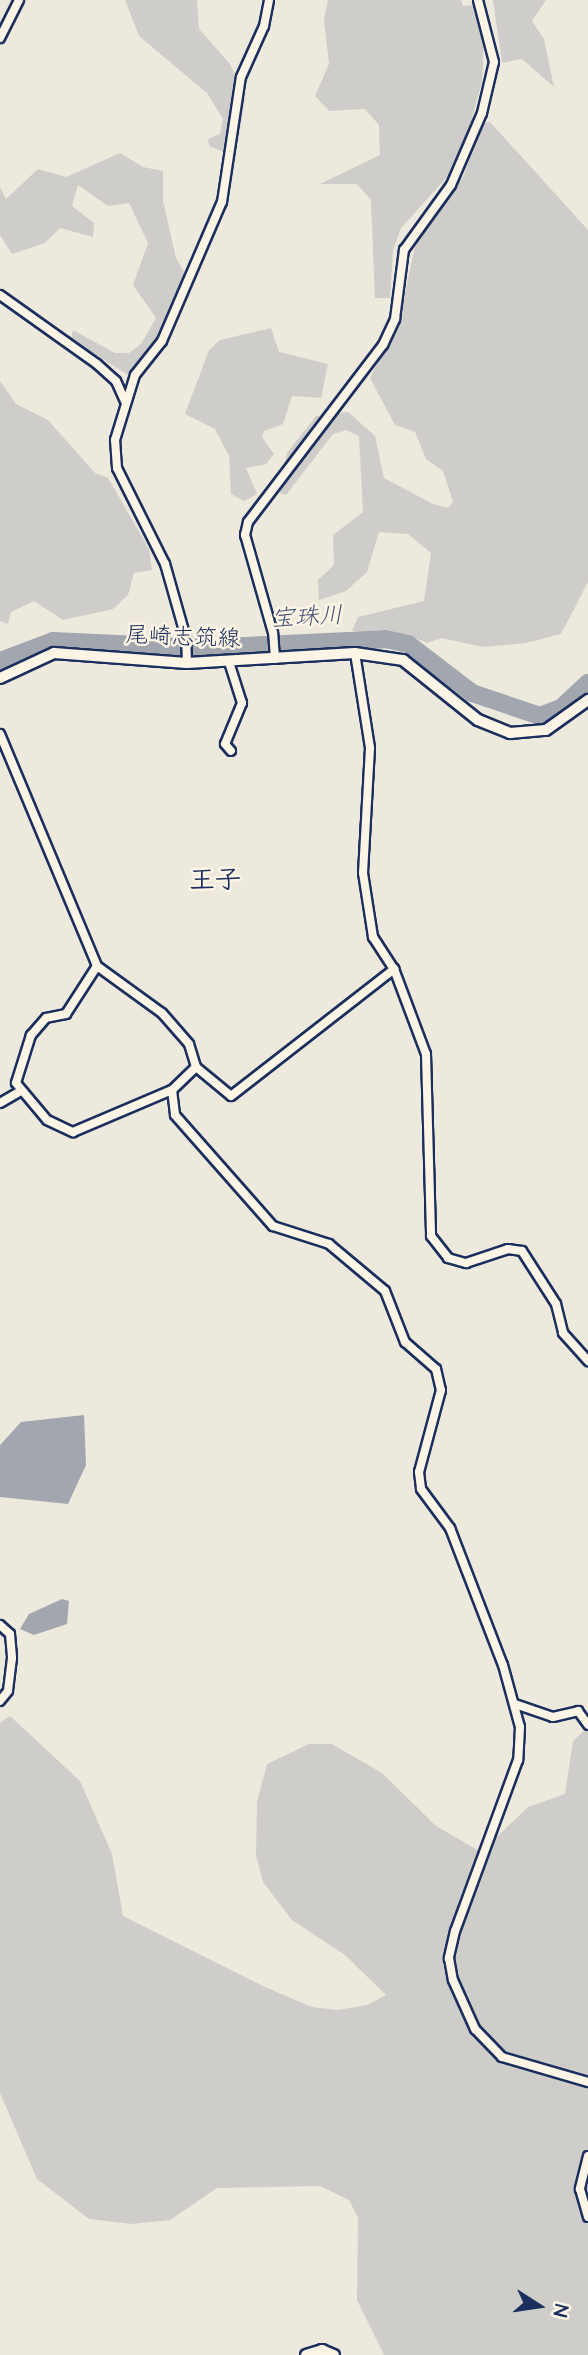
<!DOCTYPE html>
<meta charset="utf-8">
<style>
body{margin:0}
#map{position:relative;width:588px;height:2355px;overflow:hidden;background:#eee9dd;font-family:"Architects Daughter","Klee One",sans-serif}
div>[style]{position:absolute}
.green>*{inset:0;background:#cfcdca}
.water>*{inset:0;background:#a2a7af}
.river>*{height:18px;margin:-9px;padding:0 9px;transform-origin:9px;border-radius:9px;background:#a2a7af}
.roads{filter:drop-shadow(2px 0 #1b2f5e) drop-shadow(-2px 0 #1b2f5e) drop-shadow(0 2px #1b2f5e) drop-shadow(0 -2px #1b2f5e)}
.minor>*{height:8px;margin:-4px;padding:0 4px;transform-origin:4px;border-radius:4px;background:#fcf5e5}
.secondary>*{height:10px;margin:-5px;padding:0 5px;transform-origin:5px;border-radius:5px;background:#fcf5e5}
span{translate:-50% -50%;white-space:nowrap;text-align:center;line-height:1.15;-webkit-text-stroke:5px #fcf5e5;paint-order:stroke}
.street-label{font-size:23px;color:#1b2f5e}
.water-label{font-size:24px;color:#445376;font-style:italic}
.quarter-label{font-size:26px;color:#1b2f5e;font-weight:700}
.north{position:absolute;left:504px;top:2271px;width:70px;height:70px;-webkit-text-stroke:5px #fcf5e5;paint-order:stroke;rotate:102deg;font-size:19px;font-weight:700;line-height:28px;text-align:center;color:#1b2f5e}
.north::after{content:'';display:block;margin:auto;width:24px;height:32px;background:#1b2f5e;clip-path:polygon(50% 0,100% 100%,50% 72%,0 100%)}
</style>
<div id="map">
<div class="green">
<div style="clip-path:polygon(125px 0,197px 0,199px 29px,230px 64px,245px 98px,229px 198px,229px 175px,221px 173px,226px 153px,209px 146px,208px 139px,220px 134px,223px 119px,207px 93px,139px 36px)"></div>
<div style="clip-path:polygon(328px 0,461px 0,463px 6px,474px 5px,484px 38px,482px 82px,459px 164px,401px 228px,393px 250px,390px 298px,375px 298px,371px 200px,357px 184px,320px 184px,380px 155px,379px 125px,365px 109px,329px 111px,315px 96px,329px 64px,324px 20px)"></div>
<div style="clip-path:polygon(493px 0,546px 0,532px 21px,544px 39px,554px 87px,522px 59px,502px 63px)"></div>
<div style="clip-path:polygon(490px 122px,588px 230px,588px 582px,561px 634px,526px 643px,483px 647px,441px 638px,427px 643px,408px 635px,352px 631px,358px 617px,424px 601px,431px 553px,408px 534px,379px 532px,367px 572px,346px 591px,319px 600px,318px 580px,334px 565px,333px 535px,363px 512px,359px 436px,346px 430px,333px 434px,286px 495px,280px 493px,287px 453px,316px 416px,348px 412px,375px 436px,384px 478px,433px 504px,448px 508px,453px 502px,443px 471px,426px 459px,415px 432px,395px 425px,370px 378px,399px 322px,416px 241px,464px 175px,481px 124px)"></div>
<div style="clip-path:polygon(120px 153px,143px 167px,163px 171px,163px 201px,176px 258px,187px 277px,161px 337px,128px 375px,71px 339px,73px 330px,115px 353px,129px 353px,141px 344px,156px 318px,133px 285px,148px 243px,129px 203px,108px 206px,78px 185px,72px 206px,94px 223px,93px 237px,60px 228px,45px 243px,12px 254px,0 235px,0 187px,6px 199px,38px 169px,66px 177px)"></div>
<div style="clip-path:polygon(271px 328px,279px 352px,328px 364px,321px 398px,292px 396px,283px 424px,264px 431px,262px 437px,274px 454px,266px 464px,246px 468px,257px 494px,244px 501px,231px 494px,229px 456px,215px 429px,185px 414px,209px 350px,220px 340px)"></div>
<div style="clip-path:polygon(0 381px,16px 404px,48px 420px,95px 473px,108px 478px,149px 549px,152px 570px,134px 573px,128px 595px,113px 609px,63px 620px,34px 601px,11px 612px,8px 624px,0 621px)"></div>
<div style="clip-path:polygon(10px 1716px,80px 1781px,112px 1854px,123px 1916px,265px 1987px,312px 2007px,338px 2010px,367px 2005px,386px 1995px,345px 1955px,292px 1920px,263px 1882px,256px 1855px,257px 1802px,267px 1764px,309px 1744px,332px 1744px,382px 1773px,436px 1826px,481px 1852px,528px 1807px,565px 1794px,573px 1741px,588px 1727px,588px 2355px,384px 2355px,357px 2300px,358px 2218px,349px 2200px,320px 2186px,217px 2188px,170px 2220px,132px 2224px,89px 2219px,37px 2179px,0 2093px,0 1723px)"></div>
</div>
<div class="water">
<div style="clip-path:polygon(84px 1415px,86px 1465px,68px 1504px,0 1497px,0 1445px,21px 1422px)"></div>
<div style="clip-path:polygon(62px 1599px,69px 1601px,67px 1624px,34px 1635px,20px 1629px,29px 1614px)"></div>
</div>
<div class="river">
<div style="left:0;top:661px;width:57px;rotate:-20.7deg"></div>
<div style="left:53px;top:641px;width:151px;rotate:2.7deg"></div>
<div style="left:204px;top:648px;width:181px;rotate:-2.8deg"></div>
<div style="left:385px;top:639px;width:24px;rotate:12deg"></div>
<div style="left:408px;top:644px;width:81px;rotate:37.4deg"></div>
<div style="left:472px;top:693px;width:72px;rotate:18.7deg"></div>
<div style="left:540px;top:716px;width:22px;rotate:-21deg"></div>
<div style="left:561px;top:708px;width:37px;rotate:-43deg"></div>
</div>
<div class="roads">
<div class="minor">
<div style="left:0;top:38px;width:42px;rotate:-63.4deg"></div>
<div style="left:0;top:295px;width:119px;rotate:35.4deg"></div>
<div style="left:97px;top:364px;width:25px;rotate:42deg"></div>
<div style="left:116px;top:381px;width:24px;rotate:66deg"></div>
<div style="left:355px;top:653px;width:96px;rotate:81deg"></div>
<div style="left:370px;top:748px;width:125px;rotate:93.2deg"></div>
<div style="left:363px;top:873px;width:65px;rotate:81.1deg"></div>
<div style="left:373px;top:937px;width:38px;rotate:57deg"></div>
<div style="left:394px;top:969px;width:91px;rotate:69.4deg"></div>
<div style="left:426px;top:1054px;width:182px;rotate:88.4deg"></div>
<div style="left:431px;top:1236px;width:28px;rotate:52deg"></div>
<div style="left:448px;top:1258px;width:19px;rotate:16deg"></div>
<div style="left:466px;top:1263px;width:44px;rotate:-18.4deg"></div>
<div style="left:508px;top:1249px;width:14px;rotate:8deg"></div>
<div style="left:522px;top:1251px;width:63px;rotate:57.3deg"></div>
<div style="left:556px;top:1304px;width:30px;rotate:76deg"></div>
<div style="left:563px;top:1333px;width:38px;rotate:48deg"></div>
<div style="left:275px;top:659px;width:26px;rotate:-94deg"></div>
<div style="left:273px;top:633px;width:102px;rotate:-105.9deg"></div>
<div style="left:245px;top:535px;width:13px;rotate:-77deg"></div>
<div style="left:248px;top:522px;width:223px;rotate:-52.7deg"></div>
<div style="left:383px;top:345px;width:29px;rotate:-65deg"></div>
<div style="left:395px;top:319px;width:70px;rotate:-82.6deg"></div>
<div style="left:404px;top:250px;width:80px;rotate:-54.1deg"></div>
<div style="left:451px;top:185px;width:78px;rotate:-66.7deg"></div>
<div style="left:482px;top:113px;width:52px;rotate:-76.8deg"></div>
<div style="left:494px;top:62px;width:64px;rotate:-104.5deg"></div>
<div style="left:229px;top:662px;width:43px;rotate:72.4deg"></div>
<div style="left:242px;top:703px;width:44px;rotate:112.5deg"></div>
<div style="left:225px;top:744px;width:9px;rotate:49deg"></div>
<div style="left:187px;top:663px;width:25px;rotate:-92deg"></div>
<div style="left:186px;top:638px;width:77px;rotate:-105.8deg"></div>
<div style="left:165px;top:564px;width:107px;rotate:-116.6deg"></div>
<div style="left:117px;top:468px;width:28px;rotate:-94deg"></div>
<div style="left:115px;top:440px;width:68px;rotate:-72.9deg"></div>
<div style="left:135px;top:375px;width:43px;rotate:-51.5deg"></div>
<div style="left:162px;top:341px;width:151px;rotate:-66.7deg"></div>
<div style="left:222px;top:202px;width:126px;rotate:-81.4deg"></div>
<div style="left:241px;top:77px;width:56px;rotate:-65.7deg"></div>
<div style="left:264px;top:26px;width:26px;rotate:-79deg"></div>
<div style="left:0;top:734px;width:251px;rotate:67.3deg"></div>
<div style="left:97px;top:966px;width:80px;rotate:35.9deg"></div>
<div style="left:162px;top:1013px;width:41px;rotate:48.9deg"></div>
<div style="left:189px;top:1044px;width:24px;rotate:73deg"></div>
<div style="left:196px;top:1067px;width:45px;rotate:39.6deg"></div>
<div style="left:231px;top:1096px;width:207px;rotate:-37.9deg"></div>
<div style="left:97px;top:966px;width:57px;rotate:122.9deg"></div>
<div style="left:66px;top:1014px;width:20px;rotate:169deg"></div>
<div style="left:46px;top:1018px;width:23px;rotate:131deg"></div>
<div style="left:31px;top:1035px;width:50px;rotate:107.4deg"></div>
<div style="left:16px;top:1083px;width:48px;rotate:50deg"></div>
<div style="left:47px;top:1120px;width:29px;rotate:25deg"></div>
<div style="left:73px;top:1132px;width:108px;rotate:-23deg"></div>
<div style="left:196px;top:1067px;width:33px;rotate:136deg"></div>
<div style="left:172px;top:1090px;width:25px;rotate:83deg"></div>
<div style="left:175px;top:1115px;width:148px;rotate:48.6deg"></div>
<div style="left:273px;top:1226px;width:59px;rotate:17.8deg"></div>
<div style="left:329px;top:1244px;width:73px;rotate:40deg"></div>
<div style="left:385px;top:1291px;width:55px;rotate:68.6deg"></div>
<div style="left:405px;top:1342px;width:41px;rotate:41.1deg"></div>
<div style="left:436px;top:1369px;width:22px;rotate:77deg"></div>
<div style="left:441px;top:1390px;width:85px;rotate:105deg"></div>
<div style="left:419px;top:1472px;width:17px;rotate:83deg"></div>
<div style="left:421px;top:1489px;width:49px;rotate:53.4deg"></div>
<div style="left:450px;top:1528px;width:147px;rotate:68.9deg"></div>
<div style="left:503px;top:1665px;width:64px;rotate:74.7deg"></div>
<div style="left:520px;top:1727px;width:33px;rotate:93deg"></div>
<div style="left:518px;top:1760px;width:182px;rotate:110.2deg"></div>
<div style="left:455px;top:1931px;width:28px;rotate:103deg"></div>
<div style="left:449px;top:1958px;width:22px;rotate:80deg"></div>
<div style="left:453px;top:1980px;width:54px;rotate:65.8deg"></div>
<div style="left:475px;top:2029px;width:39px;rotate:46deg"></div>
<div style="left:502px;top:2057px;width:90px;rotate:16.2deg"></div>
<div style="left:0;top:1103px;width:24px;rotate:-30deg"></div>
<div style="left:0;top:1625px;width:13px;rotate:42deg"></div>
<div style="left:10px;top:1634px;width:24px;rotate:85deg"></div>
<div style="left:12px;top:1658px;width:33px;rotate:97deg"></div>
<div style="left:8px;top:1691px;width:13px;rotate:129deg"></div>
<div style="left:515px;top:1704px;width:40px;rotate:18.9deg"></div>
<div style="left:553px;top:1717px;width:26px;rotate:-13deg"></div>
<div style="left:578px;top:1711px;width:17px;rotate:54deg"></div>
<div style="left:588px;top:2156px;width:34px;rotate:104deg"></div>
<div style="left:580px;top:2189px;width:29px;rotate:74deg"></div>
</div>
<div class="secondary">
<div style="left:0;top:678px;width:60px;rotate:-24.8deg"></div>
<div style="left:54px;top:653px;width:133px;rotate:4.3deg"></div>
<div style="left:187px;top:663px;width:168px;rotate:-3.4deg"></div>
<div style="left:355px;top:653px;width:49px;rotate:8.3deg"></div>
<div style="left:403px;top:660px;width:96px;rotate:38.7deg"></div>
<div style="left:478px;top:720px;width:35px;rotate:22deg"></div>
<div style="left:510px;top:733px;width:36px;rotate:-5deg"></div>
<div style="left:546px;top:730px;width:52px;rotate:-35.5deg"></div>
<div style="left:306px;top:2355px;width:17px;rotate:-17deg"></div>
<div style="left:322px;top:2350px;width:13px;rotate:23deg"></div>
</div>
</div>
<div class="street-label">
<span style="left:183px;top:637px;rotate:2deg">尾崎志筑線</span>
</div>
<div class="water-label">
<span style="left:307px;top:618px;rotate:-3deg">宝珠川</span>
</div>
<div class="quarter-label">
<span style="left:215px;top:881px">王子</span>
</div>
<div class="north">N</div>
</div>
